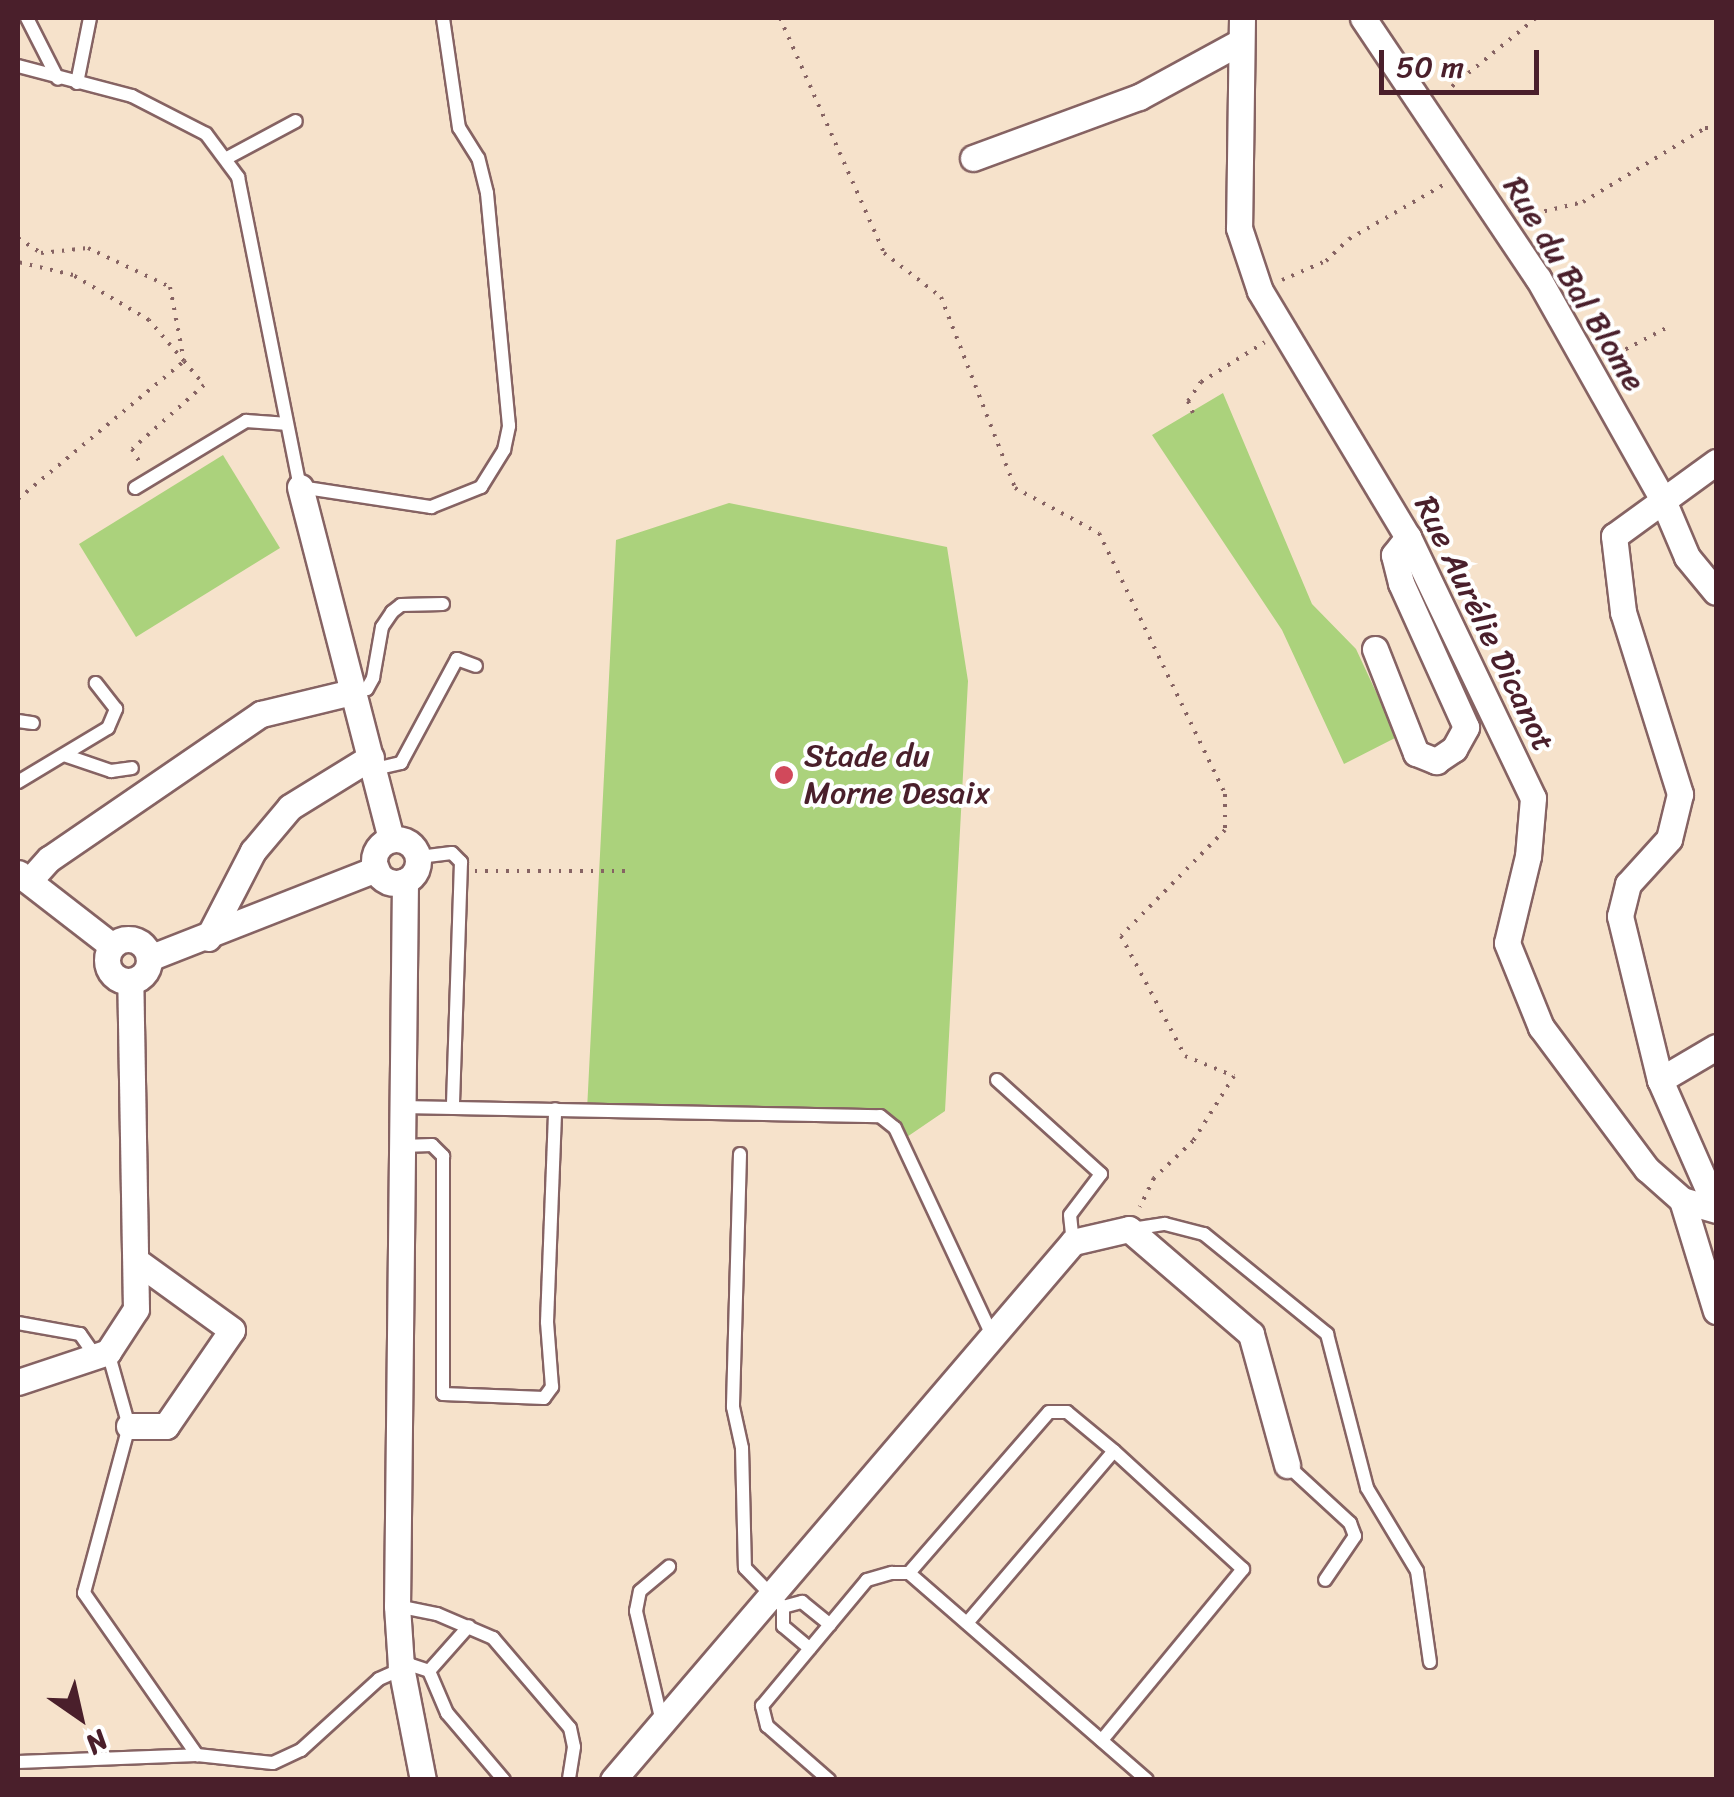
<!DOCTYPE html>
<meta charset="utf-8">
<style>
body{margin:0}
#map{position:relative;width:1734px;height:1797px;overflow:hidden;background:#f6e2cb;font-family:Sriracha,sans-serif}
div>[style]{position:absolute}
.green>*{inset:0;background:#abd27c}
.path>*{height:4px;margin-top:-2px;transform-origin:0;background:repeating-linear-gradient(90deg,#866363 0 2.5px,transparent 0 10.5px)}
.roads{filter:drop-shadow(2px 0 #866363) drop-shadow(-2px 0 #866363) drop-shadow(0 2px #866363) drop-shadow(0 -2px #866363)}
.lane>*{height:12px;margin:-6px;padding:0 6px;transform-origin:6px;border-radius:6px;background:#fff}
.street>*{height:25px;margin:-12.5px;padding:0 12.5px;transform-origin:12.5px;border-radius:12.5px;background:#fff}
.street>.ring{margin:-12.5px;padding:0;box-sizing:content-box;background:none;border:25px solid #fff;border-radius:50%}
.dots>*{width:28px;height:28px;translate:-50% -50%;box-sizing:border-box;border:5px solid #fff;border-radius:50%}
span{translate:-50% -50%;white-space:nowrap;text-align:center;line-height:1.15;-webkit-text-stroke:8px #fff;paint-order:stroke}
.street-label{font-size:32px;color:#4a1f2b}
.poi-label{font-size:32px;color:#4a1f2b}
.left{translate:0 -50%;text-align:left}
.frame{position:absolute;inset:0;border:20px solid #4a1f2b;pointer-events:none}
.north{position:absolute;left:30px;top:1667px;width:100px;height:100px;-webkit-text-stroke:8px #fff;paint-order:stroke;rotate:146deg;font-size:28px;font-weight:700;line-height:40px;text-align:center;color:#4a1f2b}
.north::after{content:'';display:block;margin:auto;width:35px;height:45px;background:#4a1f2b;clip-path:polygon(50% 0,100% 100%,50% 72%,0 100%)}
.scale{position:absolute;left:1379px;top:50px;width:160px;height:45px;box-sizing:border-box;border:5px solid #4a1f2b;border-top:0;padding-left:12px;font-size:30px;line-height:35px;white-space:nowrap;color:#4a1f2b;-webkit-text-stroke:8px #fff;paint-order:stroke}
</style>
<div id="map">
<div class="green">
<div style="clip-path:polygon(1223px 393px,1312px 604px,1356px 649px,1397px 737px,1344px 764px,1282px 630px,1152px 435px)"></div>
<div style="clip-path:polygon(223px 455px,280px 548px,136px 637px,79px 544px)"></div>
<div style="clip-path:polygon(729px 503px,947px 547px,968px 681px,945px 1111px,901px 1141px,887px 1119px,587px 1110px,616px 540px)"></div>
</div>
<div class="path">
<div style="left:780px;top:18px;width:257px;rotate:66.1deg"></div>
<div style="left:884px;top:253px;width:72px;rotate:37.7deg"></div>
<div style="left:941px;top:297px;width:205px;rotate:68.8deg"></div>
<div style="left:1015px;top:488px;width:95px;rotate:28.2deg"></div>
<div style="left:1099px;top:533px;width:290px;rotate:64.2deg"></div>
<div style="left:1225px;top:794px;width:36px;rotate:90deg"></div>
<div style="left:1225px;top:830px;width:148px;rotate:134.5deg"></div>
<div style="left:1121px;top:936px;width:136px;rotate:61.9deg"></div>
<div style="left:1185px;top:1056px;width:53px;rotate:22.2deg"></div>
<div style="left:1234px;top:1076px;width:77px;rotate:122.2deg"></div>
<div style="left:1193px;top:1141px;width:54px;rotate:136.5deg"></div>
<div style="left:1154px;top:1178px;width:32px;rotate:116deg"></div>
<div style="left:1444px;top:93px;width:119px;rotate:-39.2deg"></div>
<div style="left:1524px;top:216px;width:61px;rotate:-13.3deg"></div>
<div style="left:1583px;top:202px;width:143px;rotate:-31.2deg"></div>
<div style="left:1705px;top:128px;width:11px"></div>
<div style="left:18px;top:238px;width:27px;rotate:33deg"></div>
<div style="left:41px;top:253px;width:47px;rotate:-6.1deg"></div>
<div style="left:88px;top:248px;width:91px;rotate:25.4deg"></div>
<div style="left:170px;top:287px;width:75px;rotate:79.3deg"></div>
<div style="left:184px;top:361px;width:54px;rotate:-130.5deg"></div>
<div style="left:149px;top:320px;width:88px;rotate:-149.4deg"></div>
<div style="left:73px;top:275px;width:57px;rotate:-166.7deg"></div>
<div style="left:1282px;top:280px;width:48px;rotate:-23.4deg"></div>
<div style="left:1326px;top:261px;width:32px;rotate:-44deg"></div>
<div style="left:1349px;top:239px;width:111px;rotate:-29.8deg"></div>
<div style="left:1607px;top:359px;width:69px;rotate:-27.7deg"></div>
<div style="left:1193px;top:413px;width:13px;rotate:-113deg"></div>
<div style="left:1188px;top:401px;width:23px;rotate:-56deg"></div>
<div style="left:1201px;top:382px;width:75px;rotate:-32deg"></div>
<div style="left:18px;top:499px;width:216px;rotate:-39.7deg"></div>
<div style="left:184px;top:361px;width:31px;rotate:50deg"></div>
<div style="left:204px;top:385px;width:96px;rotate:138.4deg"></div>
<div style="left:132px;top:449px;width:20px;rotate:60deg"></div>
<div style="left:475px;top:871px;width:156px"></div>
</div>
<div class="roads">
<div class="lane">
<div style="left:27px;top:18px;width:68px;rotate:63.1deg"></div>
<div style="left:18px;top:66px;width:118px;rotate:14.7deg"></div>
<div style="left:132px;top:96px;width:83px;rotate:27.2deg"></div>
<div style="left:206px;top:134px;width:54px;rotate:53.3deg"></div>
<div style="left:238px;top:177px;width:316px;rotate:78.7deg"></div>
<div style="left:300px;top:487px;width:133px;rotate:8.7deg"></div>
<div style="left:431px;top:507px;width:54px;rotate:-21.8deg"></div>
<div style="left:481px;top:487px;width:44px;rotate:-58.1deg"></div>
<div style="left:504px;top:450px;width:25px;rotate:-78deg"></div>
<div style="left:509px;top:426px;width:234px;rotate:-95.4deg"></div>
<div style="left:487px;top:193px;width:36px;rotate:-104deg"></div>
<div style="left:478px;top:158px;width:36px;rotate:-122deg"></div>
<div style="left:459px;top:128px;width:111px;rotate:-98.3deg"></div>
<div style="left:77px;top:83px;width:66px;rotate:-78.7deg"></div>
<div style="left:227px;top:158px;width:78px;rotate:-28.2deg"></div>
<div style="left:135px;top:488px;width:130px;rotate:-31.1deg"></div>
<div style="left:246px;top:421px;width:39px;rotate:4deg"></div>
<div style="left:352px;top:692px;width:15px;rotate:-11deg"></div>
<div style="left:367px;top:689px;width:13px;rotate:-61deg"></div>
<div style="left:373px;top:678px;width:52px;rotate:-80deg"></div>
<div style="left:382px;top:627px;width:18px;rotate:-56deg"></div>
<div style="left:392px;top:612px;width:11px;rotate:-38deg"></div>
<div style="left:401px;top:605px;width:42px;rotate:-1.4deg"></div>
<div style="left:18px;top:721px;width:15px;rotate:8deg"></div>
<div style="left:64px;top:755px;width:50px;rotate:18.8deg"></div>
<div style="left:111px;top:771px;width:21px;rotate:-8deg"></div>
<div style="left:375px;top:769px;width:27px;rotate:-13deg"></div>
<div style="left:401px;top:763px;width:118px;rotate:-61.7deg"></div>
<div style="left:457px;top:659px;width:20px;rotate:20deg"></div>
<div style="left:18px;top:782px;width:105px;rotate:-31deg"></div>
<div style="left:108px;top:728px;width:21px;rotate:-67deg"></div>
<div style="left:116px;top:709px;width:33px;rotate:-128deg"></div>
<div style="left:419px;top:857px;width:33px;rotate:-7deg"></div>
<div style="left:452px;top:853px;width:13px;rotate:45deg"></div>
<div style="left:461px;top:862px;width:246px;rotate:91.9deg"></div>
<div style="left:997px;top:1080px;width:140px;rotate:42.1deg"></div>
<div style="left:1101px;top:1174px;width:51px;rotate:127.1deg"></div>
<div style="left:1070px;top:1215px;width:27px;rotate:84deg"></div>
<div style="left:402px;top:1107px;width:478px;rotate:1.1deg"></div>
<div style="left:880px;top:1116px;width:19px;rotate:39deg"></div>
<div style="left:895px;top:1128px;width:226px;rotate:64.9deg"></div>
<div style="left:402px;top:1146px;width:30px;rotate:-2deg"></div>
<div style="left:432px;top:1145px;width:16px;rotate:45deg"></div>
<div style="left:443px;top:1156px;width:238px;rotate:90deg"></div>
<div style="left:443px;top:1394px;width:101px;rotate:2.3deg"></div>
<div style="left:544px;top:1398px;width:14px;rotate:-54deg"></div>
<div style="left:552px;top:1387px;width:65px;rotate:-94.4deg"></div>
<div style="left:547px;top:1322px;width:213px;rotate:-87.8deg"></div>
<div style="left:740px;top:1154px;width:253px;rotate:91.6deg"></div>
<div style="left:733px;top:1407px;width:42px;rotate:77.6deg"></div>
<div style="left:742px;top:1448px;width:120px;rotate:88.6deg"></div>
<div style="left:745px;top:1568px;width:54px;rotate:45.7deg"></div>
<div style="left:1132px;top:1229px;width:33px;rotate:-9deg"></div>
<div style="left:1165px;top:1224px;width:40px;rotate:14.4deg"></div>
<div style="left:1204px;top:1234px;width:159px;rotate:39.1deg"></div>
<div style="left:1327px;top:1334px;width:159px;rotate:75.4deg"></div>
<div style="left:1367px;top:1488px;width:97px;rotate:58.9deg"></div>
<div style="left:1417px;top:1571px;width:92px;rotate:81.9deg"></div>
<div style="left:18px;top:1323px;width:63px;rotate:10.1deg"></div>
<div style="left:80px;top:1334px;width:28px;rotate:55deg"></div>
<div style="left:108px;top:1352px;width:77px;rotate:74.2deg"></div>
<div style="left:129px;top:1426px;width:173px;rotate:105.1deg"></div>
<div style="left:84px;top:1593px;width:198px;rotate:55.1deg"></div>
<div style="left:1287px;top:1465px;width:86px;rotate:42.6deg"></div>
<div style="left:1350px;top:1523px;width:14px;rotate:69deg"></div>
<div style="left:1355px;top:1536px;width:53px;rotate:124.3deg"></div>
<div style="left:909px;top:1573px;width:213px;rotate:-49deg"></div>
<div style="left:1049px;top:1412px;width:18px"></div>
<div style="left:1067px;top:1412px;width:61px;rotate:39.7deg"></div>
<div style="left:1114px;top:1451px;width:175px;rotate:42.5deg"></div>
<div style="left:1243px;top:1569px;width:222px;rotate:129.5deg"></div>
<div style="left:397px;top:1606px;width:41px;rotate:11.3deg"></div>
<div style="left:437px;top:1614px;width:61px;rotate:23.2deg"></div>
<div style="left:493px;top:1638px;width:118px;rotate:49.5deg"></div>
<div style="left:570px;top:1728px;width:19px;rotate:78deg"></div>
<div style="left:574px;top:1747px;width:33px;rotate:99deg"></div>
<div style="left:783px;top:1607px;width:20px;rotate:-15deg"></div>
<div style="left:802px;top:1602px;width:36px;rotate:39deg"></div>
<div style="left:783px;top:1607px;width:19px;rotate:90deg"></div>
<div style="left:783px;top:1626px;width:35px;rotate:40deg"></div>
<div style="left:967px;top:1623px;width:226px;rotate:-49.5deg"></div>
<div style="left:429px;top:1671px;width:60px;rotate:-48.4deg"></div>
<div style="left:662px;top:1722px;width:114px;rotate:-103.2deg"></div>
<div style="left:636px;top:1611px;width:20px;rotate:-79deg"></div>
<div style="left:640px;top:1591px;width:38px;rotate:-40deg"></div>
<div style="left:18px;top:1762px;width:179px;rotate:-2.2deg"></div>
<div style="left:197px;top:1755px;width:76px;rotate:6deg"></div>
<div style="left:273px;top:1763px;width:31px;rotate:-25deg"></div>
<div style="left:301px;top:1750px;width:105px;rotate:-42.3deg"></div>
<div style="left:379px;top:1679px;width:35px;rotate:-24deg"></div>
<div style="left:411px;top:1665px;width:19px;rotate:18deg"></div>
<div style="left:429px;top:1671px;width:46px;rotate:66.8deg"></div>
<div style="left:447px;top:1713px;width:88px;rotate:49.6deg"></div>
<div style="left:829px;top:1780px;width:82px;rotate:-138.9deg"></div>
<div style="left:767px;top:1726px;width:21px;rotate:-104deg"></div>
<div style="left:762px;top:1706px;width:164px;rotate:-50.2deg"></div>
<div style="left:867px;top:1580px;width:26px;rotate:-16deg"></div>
<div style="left:892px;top:1573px;width:17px"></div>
<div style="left:909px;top:1573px;width:315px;rotate:41deg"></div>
</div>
<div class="street">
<div style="left:1242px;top:18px;width:210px;rotate:90.8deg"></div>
<div style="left:1239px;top:228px;width:66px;rotate:71.6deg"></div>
<div style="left:1260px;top:291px;width:287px;rotate:59deg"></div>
<div style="left:1408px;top:537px;width:289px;rotate:64.4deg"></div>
<div style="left:1533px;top:798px;width:58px;rotate:94.9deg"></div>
<div style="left:1528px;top:856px;width:89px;rotate:103.6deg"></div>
<div style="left:1507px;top:943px;width:91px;rotate:68deg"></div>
<div style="left:1541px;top:1027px;width:177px;rotate:53.3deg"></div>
<div style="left:1647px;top:1169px;width:47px;rotate:41.5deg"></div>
<div style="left:1682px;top:1200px;width:35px;rotate:16deg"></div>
<div style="left:1363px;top:18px;width:313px;rotate:56.1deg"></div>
<div style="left:1538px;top:278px;width:253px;rotate:60.6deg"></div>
<div style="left:1662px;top:498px;width:64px;rotate:67deg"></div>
<div style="left:1687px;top:557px;width:45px;rotate:50.4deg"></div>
<div style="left:973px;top:158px;width:177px;rotate:-20.2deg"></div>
<div style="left:1139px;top:97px;width:113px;rotate:-28.6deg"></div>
<div style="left:1716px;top:462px;width:126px;rotate:144deg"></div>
<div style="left:1614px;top:536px;width:77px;rotate:83.2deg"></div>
<div style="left:1623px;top:612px;width:191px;rotate:72.6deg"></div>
<div style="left:1680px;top:794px;width:46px;rotate:103.7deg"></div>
<div style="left:1669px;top:839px;width:61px;rotate:132.3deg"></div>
<div style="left:1628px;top:884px;width:33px;rotate:104deg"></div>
<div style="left:1620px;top:916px;width:169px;rotate:76.3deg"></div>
<div style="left:1660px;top:1080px;width:139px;rotate:66.2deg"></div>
<div style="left:300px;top:487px;width:364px;rotate:75.5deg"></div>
<div style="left:1375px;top:649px;width:112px;rotate:68.5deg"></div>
<div style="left:1416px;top:753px;width:22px;rotate:22deg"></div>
<div style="left:1436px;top:761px;width:22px;rotate:-34deg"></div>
<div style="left:1454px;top:749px;width:25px;rotate:-61deg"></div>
<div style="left:1466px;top:727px;width:158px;rotate:-114.3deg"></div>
<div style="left:1401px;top:583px;width:29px;rotate:-104deg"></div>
<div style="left:1394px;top:555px;width:23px;rotate:-52deg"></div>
<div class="ring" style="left:374px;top:839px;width:19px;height:19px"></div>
<div style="left:18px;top:873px;width:119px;rotate:37.8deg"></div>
<div style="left:29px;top:881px;width:30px;rotate:-48deg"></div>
<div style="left:49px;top:859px;width:257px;rotate:-34.4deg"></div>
<div style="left:261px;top:714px;width:94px;rotate:-13.6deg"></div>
<div style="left:405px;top:881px;width:725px;rotate:90.63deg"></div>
<div style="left:397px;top:1606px;width:61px;rotate:86.2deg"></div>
<div style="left:401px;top:1667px;width:115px;rotate:79deg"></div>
<div style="left:208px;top:938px;width:98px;rotate:-62.7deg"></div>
<div style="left:253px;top:851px;width:57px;rotate:-49.9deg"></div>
<div style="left:290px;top:807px;width:95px;rotate:-31.7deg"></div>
<div class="ring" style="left:107px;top:939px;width:17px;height:17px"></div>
<div style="left:149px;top:958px;width:244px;rotate:-21.4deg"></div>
<div style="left:1660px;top:1080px;width:65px;rotate:-30.5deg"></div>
<div style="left:1682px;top:1200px;width:116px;rotate:73deg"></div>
<div style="left:18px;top:1382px;width:95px;rotate:-18.4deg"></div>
<div style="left:108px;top:1352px;width:51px;rotate:-56.9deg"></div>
<div style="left:136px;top:1309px;width:328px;rotate:-91deg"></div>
<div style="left:129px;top:1426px;width:37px"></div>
<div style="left:166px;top:1426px;width:116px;rotate:-55.5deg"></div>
<div style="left:232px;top:1330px;width:115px;rotate:-144.2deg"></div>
<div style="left:613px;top:1780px;width:708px;rotate:-49.47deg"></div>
<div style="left:1073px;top:1242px;width:57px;rotate:-13.1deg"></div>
<div style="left:1129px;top:1229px;width:161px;rotate:40.7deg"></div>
<div style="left:1251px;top:1334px;width:136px;rotate:74.6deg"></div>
</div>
</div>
<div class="dots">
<div style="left:784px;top:775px;background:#d1495b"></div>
</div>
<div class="street-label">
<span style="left:1574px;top:284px;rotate:59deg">Rue du Bal Blome</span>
<span style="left:1484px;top:624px;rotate:64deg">Rue Aurélie Dicanot</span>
</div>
<div class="poi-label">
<span class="left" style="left:804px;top:775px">Stade du<br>Morne Desaix</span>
</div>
<div class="frame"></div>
<div class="north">N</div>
<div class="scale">50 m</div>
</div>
